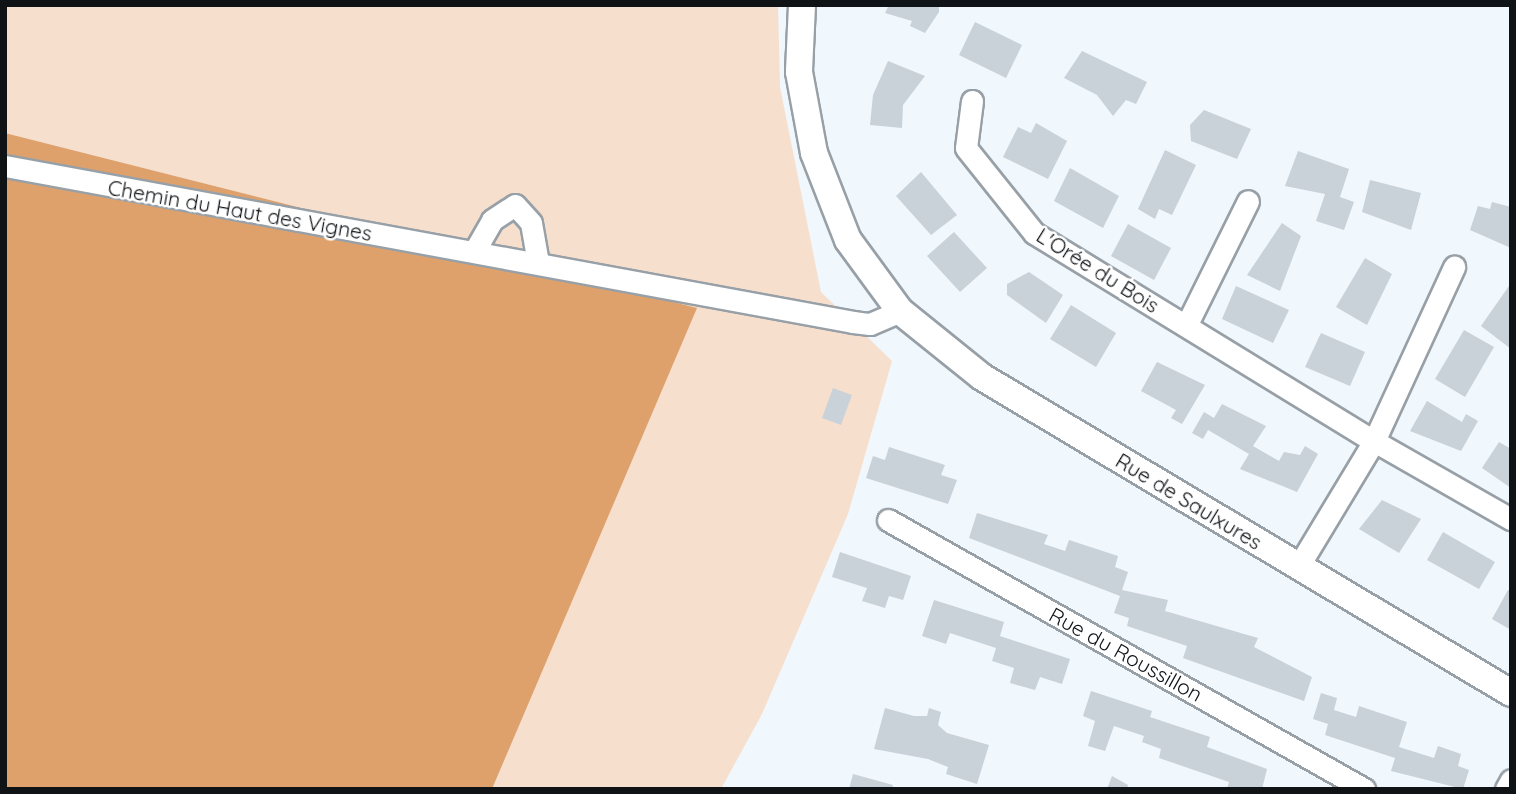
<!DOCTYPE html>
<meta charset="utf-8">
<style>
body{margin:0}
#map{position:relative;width:1516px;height:794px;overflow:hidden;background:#f0f7fd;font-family:Quicksand,sans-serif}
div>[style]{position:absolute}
.green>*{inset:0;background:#f7dfcd}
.forest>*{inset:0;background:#dea16c}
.building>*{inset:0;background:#c9d1d9}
.roads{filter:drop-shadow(2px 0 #98a0a7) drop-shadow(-2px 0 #98a0a7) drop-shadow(0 2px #98a0a7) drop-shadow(0 -2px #98a0a7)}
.minor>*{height:21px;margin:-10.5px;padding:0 10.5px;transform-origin:10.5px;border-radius:10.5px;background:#fff}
.tertiary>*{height:26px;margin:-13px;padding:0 13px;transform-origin:13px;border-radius:13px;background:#fff}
span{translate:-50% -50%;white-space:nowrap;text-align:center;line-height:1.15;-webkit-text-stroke:5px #fff;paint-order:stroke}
.street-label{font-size:21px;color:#101316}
.frame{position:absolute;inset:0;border:7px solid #101316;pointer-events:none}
</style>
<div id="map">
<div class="green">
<div style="clip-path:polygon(5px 5px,778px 5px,780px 87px,821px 292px,892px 361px,848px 514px,762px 714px,721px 789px,492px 789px,696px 308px,5px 133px)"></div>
</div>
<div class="forest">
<div style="clip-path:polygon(5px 133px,697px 308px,492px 789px,5px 789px)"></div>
</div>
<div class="building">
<div style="clip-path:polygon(889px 5px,939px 5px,939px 12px,925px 33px,910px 26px,912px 21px,885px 13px)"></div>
<div style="clip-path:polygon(975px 22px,1022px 45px,1006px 78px,959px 55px)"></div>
<div style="clip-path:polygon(1082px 51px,1147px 82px,1136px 104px,1126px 100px,1113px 116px,1097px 95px,1064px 78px)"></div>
<div style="clip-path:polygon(888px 61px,925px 76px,903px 105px,902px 128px,870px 125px,873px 95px)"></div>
<div style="clip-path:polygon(1204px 110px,1251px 129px,1237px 159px,1191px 141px,1190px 125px)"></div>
<div style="clip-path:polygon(1036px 123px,1067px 141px,1048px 179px,1003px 157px,1018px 127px,1031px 133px)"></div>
<div style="clip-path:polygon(1165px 150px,1196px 165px,1172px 215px,1159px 209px,1155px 219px,1138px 209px)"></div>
<div style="clip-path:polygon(1298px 151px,1349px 169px,1340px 197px,1354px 202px,1344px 230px,1316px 221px,1325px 194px,1285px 186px)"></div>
<div style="clip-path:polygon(1070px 168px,1119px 196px,1103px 228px,1054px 201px)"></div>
<div style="clip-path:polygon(921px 172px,957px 215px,931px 235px,896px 196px)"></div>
<div style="clip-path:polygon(1370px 180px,1421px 193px,1411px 230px,1362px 212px)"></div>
<div style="clip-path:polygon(1492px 202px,1511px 207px,1511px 248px,1470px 230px,1478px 206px,1490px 209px)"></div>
<div style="clip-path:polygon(1282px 223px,1301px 236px,1280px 291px,1247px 275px)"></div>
<div style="clip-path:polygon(1128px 224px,1171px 248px,1154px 280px,1111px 256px)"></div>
<div style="clip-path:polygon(954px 232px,987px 268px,960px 292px,927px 256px)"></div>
<div style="clip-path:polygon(1365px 258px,1392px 274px,1367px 325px,1336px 307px)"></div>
<div style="clip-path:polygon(1029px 272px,1063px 295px,1046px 323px,1007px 295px,1007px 284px)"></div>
<div style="clip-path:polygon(1511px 283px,1511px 349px,1481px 326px)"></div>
<div style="clip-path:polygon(1236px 286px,1289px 310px,1273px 343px,1222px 319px)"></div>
<div style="clip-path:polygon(1071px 305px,1116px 333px,1096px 367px,1050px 339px)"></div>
<div style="clip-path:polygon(1464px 330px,1494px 347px,1465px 397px,1435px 379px)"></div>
<div style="clip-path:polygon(1321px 333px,1365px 352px,1350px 386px,1305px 367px)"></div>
<div style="clip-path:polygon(1157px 362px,1205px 385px,1182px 424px,1171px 418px,1176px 410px,1141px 391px)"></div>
<div style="clip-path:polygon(833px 388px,852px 395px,841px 425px,822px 418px)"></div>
<div style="clip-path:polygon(1427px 401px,1462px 422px,1466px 414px,1478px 421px,1461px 451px,1410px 431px)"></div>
<div style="clip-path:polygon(1222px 404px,1266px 426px,1253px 446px,1279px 461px,1284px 452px,1300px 455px,1305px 446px,1318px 454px,1297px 492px,1240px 469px,1249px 454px,1208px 430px,1203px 439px,1192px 433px,1204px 412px,1214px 418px)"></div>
<div style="clip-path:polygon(1499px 442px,1511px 449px,1511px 488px,1482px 468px)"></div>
<div style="clip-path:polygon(889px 447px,945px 465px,941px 475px,957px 480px,948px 504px,866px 478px,873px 456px,885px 460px)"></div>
<div style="clip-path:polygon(1382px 500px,1421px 519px,1399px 553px,1359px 529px)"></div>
<div style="clip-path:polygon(977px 513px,1048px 535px,1044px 544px,1065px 551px,1069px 540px,1118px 556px,1115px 567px,1128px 572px,1122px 590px,1168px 600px,1165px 611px,1258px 638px,1254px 647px,1312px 677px,1304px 701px,1183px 658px,1187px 646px,1127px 626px,1129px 618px,1114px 613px,1120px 596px,969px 538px)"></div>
<div style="clip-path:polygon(1443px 532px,1495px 562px,1479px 589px,1427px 560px)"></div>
<div style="clip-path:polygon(840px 552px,911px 576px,903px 600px,889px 596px,885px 608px,862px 601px,867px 588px,832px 577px)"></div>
<div style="clip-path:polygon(1508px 590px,1511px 591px,1511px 630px,1492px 619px)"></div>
<div style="clip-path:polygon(934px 600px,1004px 622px,1000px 636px,1070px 659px,1062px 684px,1040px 677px,1035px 690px,1010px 683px,1014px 668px,992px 661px,996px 648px,950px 633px,946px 644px,922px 636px)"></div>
<div style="clip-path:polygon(1091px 691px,1152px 711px,1150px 717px,1210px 737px,1207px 747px,1267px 769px,1262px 789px,1227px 789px,1229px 782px,1159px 758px,1161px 749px,1142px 742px,1144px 736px,1114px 726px,1105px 751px,1088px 746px,1095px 721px,1083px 716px)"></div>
<div style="clip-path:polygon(1321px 693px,1337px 698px,1334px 710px,1356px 717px,1359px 706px,1407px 722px,1399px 747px,1434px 758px,1438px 746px,1461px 754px,1458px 766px,1469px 770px,1463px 789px,1391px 771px,1395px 758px,1325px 735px,1328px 724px,1313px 719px)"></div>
<div style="clip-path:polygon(885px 708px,914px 716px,927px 716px,929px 708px,941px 712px,938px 725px,947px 733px,989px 745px,977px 784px,946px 774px,948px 767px,928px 759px,874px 749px)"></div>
<div style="clip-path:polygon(853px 774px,893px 785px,892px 789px,849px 789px)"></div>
<div style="clip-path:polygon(1112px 776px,1128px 785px,1127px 789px,1107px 789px)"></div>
</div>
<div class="roads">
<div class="minor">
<div style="left:972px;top:101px;width:47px;rotate:97.3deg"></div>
<div style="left:966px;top:148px;width:109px;rotate:51.3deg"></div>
<div style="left:1034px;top:233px;width:399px;rotate:31.5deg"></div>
<div style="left:1374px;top:441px;width:192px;rotate:-65.3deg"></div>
<div style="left:5px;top:166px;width:862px;rotate:10.42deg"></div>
<div style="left:853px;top:322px;width:17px;rotate:7deg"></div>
<div style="left:870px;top:324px;width:33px;rotate:-23deg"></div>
<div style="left:475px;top:250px;width:34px;rotate:-60deg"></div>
<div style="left:492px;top:220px;width:27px;rotate:-33deg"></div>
<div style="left:515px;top:205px;width:24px;rotate:48deg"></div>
<div style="left:531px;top:223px;width:39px;rotate:80deg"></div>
<div style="left:1187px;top:324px;width:137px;rotate:-63.6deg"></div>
<div style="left:888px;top:520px;width:547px;rotate:29.47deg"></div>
<div style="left:1298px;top:567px;width:147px;rotate:-58.9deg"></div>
<div style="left:1374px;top:441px;width:158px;rotate:29.7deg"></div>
<div style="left:1506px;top:789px;width:10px;rotate:-61deg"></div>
</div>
<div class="tertiary">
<div style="left:802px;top:5px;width:67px;rotate:92.6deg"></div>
<div style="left:799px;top:72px;width:82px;rotate:79.5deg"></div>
<div style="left:814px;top:153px;width:93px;rotate:68.7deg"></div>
<div style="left:848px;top:240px;width:88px;rotate:53.8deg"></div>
<div style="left:900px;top:311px;width:105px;rotate:38.8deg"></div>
<div style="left:982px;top:377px;width:616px;rotate:30.85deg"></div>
</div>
</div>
<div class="street-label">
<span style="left:240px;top:210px;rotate:10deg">Chemin du Haut des Vignes</span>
<span style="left:1098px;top:270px;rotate:32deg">L'Orée du Bois</span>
<span style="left:1189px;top:501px;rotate:31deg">Rue de Saulxures</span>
<span style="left:1126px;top:654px;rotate:29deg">Rue du Roussillon</span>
</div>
<div class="frame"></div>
</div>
